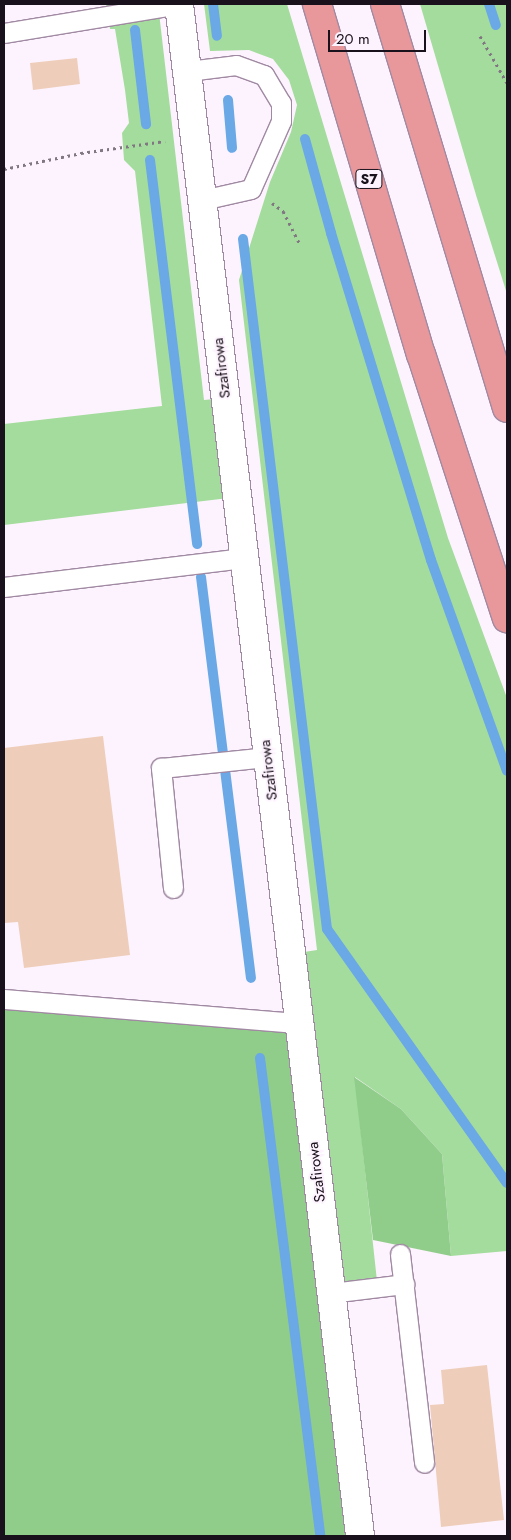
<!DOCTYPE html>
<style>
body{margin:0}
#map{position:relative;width:511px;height:1540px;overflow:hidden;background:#fdf3fe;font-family:Jost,sans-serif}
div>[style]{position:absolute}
.green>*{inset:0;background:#a4dc9d}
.forest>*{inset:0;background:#91cd8a}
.stream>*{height:10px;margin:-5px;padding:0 5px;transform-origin:5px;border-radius:5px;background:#6aa8e6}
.building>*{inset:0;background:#eeceba}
.path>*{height:3px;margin-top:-1.5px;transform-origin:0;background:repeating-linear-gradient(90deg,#807782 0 2.5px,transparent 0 6.5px)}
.roads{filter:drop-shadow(1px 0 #a089a2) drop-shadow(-1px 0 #a089a2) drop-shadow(0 1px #a089a2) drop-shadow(0 -1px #a089a2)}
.lane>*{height:19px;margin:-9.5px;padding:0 9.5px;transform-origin:9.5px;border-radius:9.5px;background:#fff}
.secondary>*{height:28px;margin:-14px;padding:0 14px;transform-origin:14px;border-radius:14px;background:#fff}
.highway>*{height:28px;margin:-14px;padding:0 14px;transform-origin:14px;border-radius:14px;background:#e8989b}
span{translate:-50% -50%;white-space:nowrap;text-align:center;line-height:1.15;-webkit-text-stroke:4px #fdf3fe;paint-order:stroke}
.shield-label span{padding:1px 4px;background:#fdf3fe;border:1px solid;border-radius:4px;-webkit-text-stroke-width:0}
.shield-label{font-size:14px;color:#19111b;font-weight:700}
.street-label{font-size:15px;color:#19111b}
.frame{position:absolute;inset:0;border:5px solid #19111b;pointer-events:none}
.scale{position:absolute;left:328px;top:30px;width:98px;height:22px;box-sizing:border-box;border:2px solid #19111b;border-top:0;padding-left:6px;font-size:15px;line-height:18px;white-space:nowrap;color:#19111b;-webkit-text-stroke:4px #fdf3fe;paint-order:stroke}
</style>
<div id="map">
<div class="green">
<div style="clip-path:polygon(106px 4px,158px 4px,204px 400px,225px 398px,237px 497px,4px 525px,4px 424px,162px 406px,135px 171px,124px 160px,122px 133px,129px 123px,125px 90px,115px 29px,110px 29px)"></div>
<div style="clip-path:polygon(204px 4px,287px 4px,448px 538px,507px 698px,507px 1251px,451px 1256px,442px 1154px,401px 1109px,355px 1077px,377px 1281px,330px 1287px,291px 954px,317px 950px,239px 280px,270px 182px,291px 132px,297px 105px,289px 80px,273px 59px,249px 50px,210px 51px)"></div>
<div style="clip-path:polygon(420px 4px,507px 4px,507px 294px,476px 195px)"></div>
</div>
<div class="forest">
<div style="clip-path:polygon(4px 999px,299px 1023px,360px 1536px,4px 1536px)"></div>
<div style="clip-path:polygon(354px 1077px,401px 1109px,442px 1154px,451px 1256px,373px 1240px)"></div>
</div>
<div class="stream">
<div style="left:213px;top:4px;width:32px;rotate:83deg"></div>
<div style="left:489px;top:4px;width:22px;rotate:72deg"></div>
<div style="left:135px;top:30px;width:95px;rotate:83.3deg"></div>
<div style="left:228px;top:100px;width:48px;rotate:85.2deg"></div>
<div style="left:305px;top:139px;width:98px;rotate:74.5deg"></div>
<div style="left:331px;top:233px;width:342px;rotate:73deg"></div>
<div style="left:431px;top:560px;width:224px;rotate:70.2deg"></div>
<div style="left:150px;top:160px;width:387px;rotate:83deg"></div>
<div style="left:243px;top:239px;width:695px;rotate:83.06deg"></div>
<div style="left:327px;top:929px;width:311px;rotate:54.7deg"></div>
<div style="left:201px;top:577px;width:404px;rotate:82.9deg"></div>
<div style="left:260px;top:1058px;width:482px;rotate:82.8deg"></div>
</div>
<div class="building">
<div style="clip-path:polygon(77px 58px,80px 84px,33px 90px,30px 63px)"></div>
<div style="clip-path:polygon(103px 736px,130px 955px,24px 968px,18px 922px,4px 923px,4px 748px)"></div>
<div style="clip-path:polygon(487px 1365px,504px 1520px,441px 1527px,430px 1405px,444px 1404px,441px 1370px)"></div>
</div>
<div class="path">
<div style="left:480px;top:36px;width:54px;rotate:60.1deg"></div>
<div style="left:4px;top:169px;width:79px;rotate:-11.7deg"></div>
<div style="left:81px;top:153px;width:85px;rotate:-8.1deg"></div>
<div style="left:272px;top:203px;width:14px;rotate:36deg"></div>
<div style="left:283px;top:211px;width:36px;rotate:63deg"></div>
</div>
<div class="roads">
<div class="lane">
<div style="left:4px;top:33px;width:177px;rotate:-9.4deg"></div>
<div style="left:188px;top:71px;width:48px;rotate:-7.1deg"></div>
<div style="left:236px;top:65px;width:30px;rotate:20deg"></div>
<div style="left:264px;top:75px;width:33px;rotate:59deg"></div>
<div style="left:281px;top:103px;width:18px;rotate:90deg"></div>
<div style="left:281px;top:121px;width:74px;rotate:113.8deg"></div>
<div style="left:251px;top:189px;width:50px;rotate:167.3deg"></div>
<div style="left:4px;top:587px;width:242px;rotate:-6.9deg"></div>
<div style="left:173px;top:888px;width:121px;rotate:-95.7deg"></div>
<div style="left:161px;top:768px;width:108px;rotate:-5.9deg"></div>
<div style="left:4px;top:999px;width:296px;rotate:4.7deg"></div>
<div style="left:400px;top:1254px;width:210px;rotate:83.4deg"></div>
<div style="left:331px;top:1293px;width:74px;rotate:-7deg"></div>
</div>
<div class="secondary">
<div style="left:179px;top:4px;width:1543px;rotate:83.26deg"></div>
</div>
<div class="highway">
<div style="left:317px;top:4px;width:365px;rotate:73.5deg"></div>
<div style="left:421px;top:354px;width:278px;rotate:72deg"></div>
<div style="left:385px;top:4px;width:422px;rotate:73.2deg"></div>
</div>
</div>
<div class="shield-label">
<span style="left:369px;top:179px">S7</span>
</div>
<div class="street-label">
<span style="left:222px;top:368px;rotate:-97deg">Szafirowa</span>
<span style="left:269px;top:770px;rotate:-97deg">Szafirowa</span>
<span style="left:317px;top:1172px;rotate:-97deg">Szafirowa</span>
</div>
<div class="frame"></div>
<div class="scale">20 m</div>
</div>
